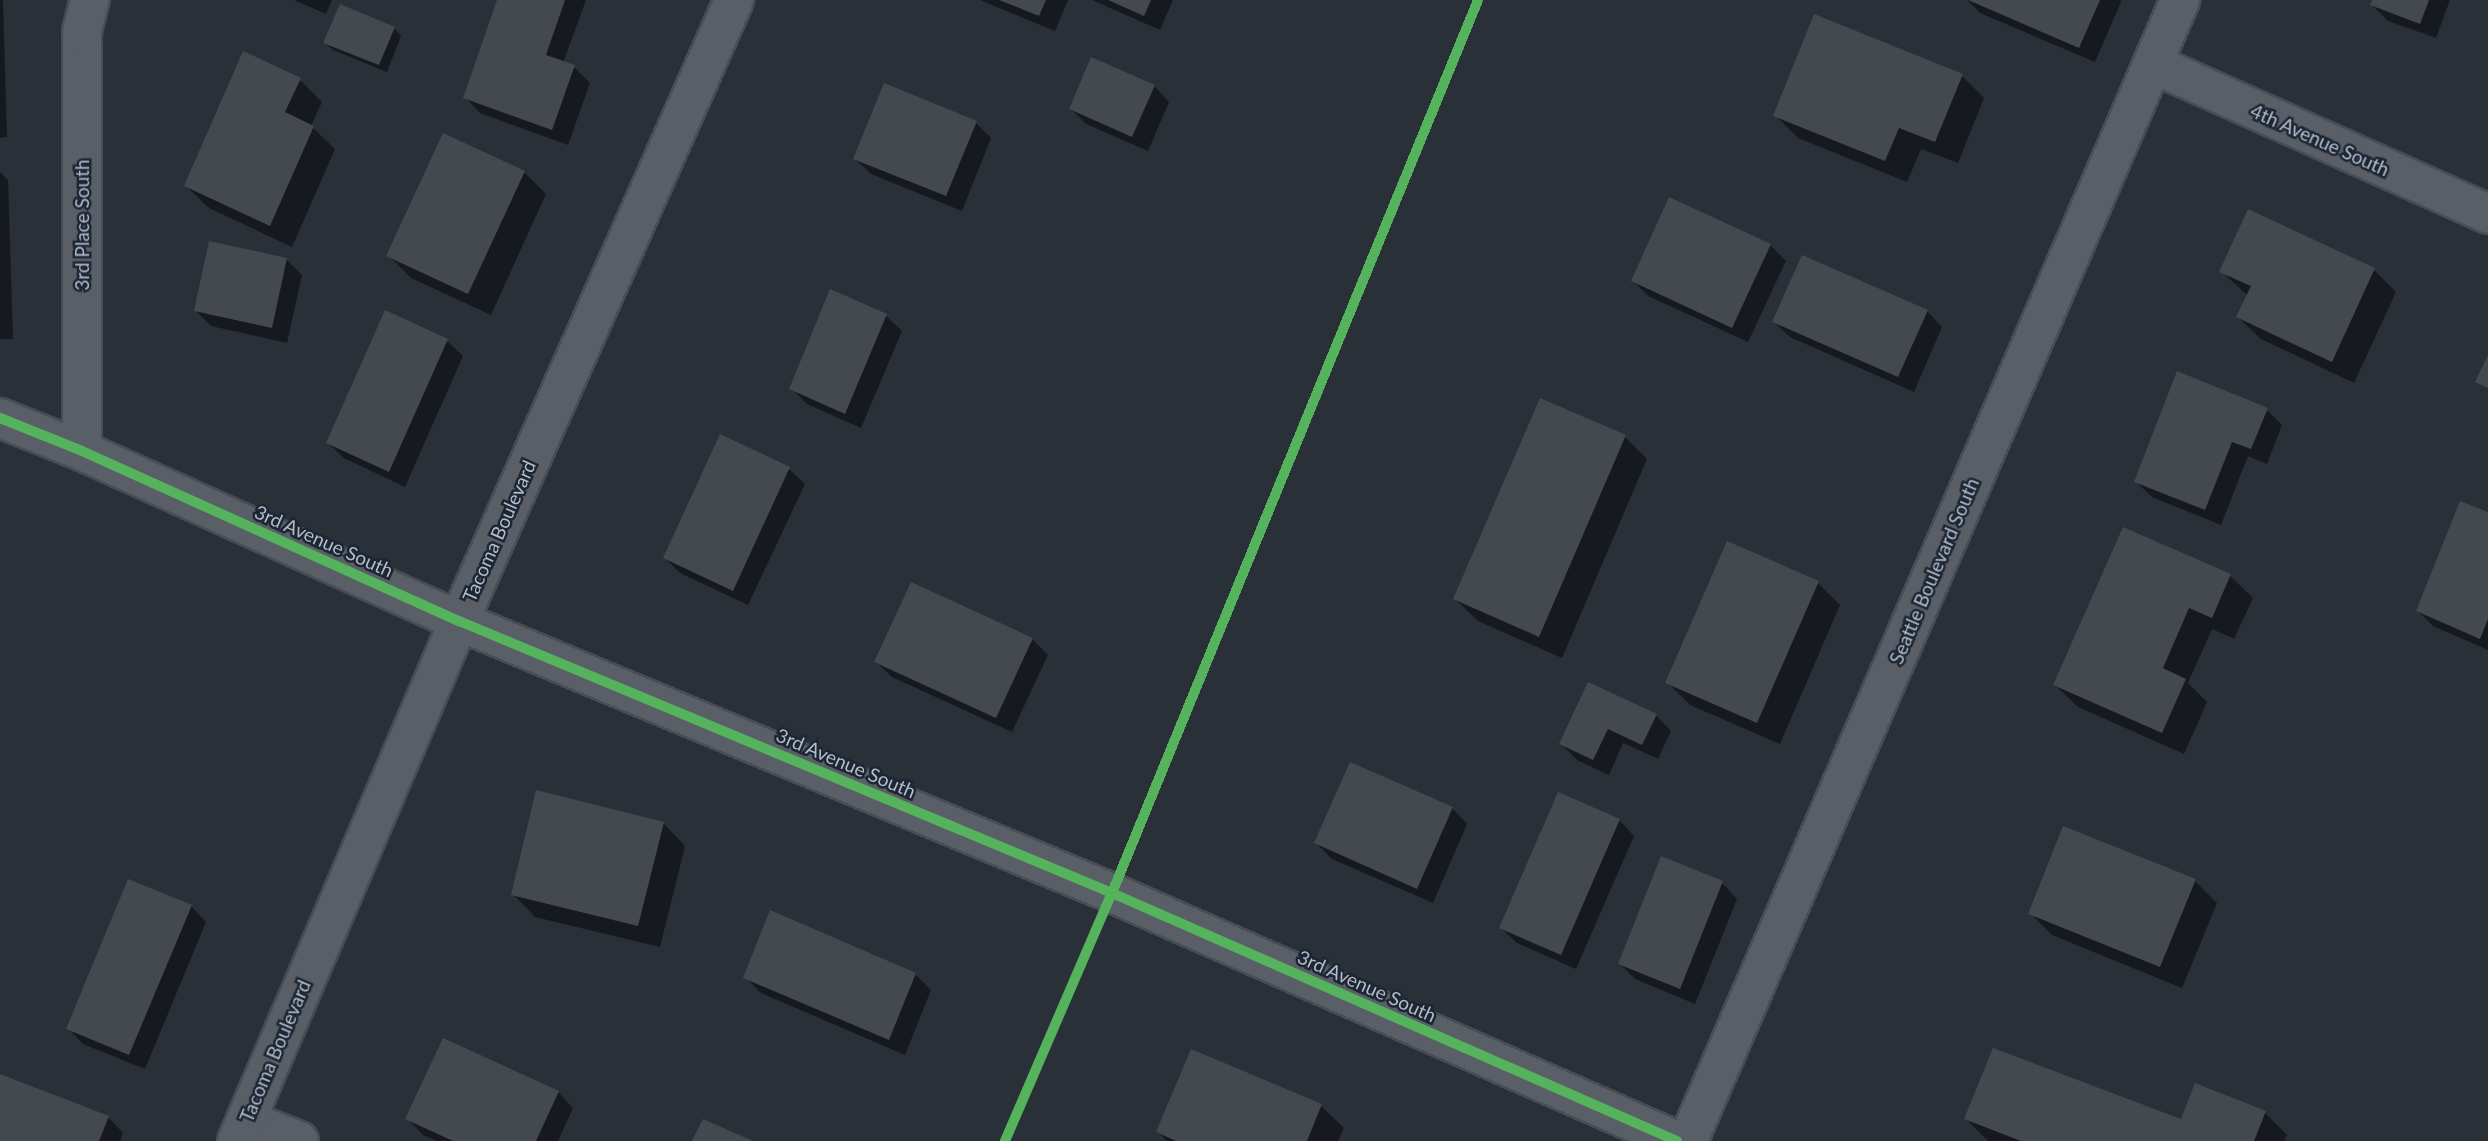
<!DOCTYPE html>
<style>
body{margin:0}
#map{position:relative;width:2488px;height:1141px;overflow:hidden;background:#2a3038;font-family:Lato,sans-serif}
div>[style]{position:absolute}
.shadow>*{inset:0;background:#0007}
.building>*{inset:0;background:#444950}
.roads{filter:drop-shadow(2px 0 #484c53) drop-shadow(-2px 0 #484c53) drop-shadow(0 2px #484c53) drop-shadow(0 -2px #484c53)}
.minor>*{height:38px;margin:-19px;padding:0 19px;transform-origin:19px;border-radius:19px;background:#5a5e66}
.cycleway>*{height:10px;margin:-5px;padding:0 5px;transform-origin:5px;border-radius:5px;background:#56b35d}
span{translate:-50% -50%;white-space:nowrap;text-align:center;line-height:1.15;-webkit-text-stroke:5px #1d2633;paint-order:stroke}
.street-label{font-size:19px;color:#b4bcc9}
</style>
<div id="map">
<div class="shadow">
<div style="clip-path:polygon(0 0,3px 0,7px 137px,0 138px)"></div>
<div style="clip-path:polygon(294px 0,332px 0,326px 14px)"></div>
<div style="clip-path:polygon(499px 0,586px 0,563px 63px,574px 67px,590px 83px,568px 145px,480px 113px,465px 97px)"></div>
<div style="clip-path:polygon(980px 0,1068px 0,1055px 31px)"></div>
<div style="clip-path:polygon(1092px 0,1173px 0,1160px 30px)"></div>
<div style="clip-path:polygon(1967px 0,2120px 0,2121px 2px,2095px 62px,1980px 13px)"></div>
<div style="clip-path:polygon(2374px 0,2450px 0,2436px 38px,2388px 21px,2372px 5px)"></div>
<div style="clip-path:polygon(394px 28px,401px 36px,387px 72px,333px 50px,325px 43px)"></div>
<div style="clip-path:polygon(1962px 76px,1984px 98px,1958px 163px,1921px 149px,1907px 182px,1798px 138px,1775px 115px)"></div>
<div style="clip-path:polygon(300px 80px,322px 102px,311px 126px,335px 149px,292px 247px,209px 208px,186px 186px)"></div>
<div style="clip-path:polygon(1154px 86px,1169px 102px,1148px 151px,1086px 124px,1071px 109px)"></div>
<div style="clip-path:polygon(976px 123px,991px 138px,962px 211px,871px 174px,855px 159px)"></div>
<div style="clip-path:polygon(0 172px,8px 180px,13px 339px,0 339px)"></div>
<div style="clip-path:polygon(524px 172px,546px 194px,491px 315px,411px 278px,388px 255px)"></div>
<div style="clip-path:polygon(1670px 199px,1770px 245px,1786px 261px,1748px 342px,1648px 296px,1633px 281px)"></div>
<div style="clip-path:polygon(286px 259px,302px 275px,287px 343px,211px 326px,196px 311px)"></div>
<div style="clip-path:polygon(2374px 270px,2396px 292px,2354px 383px,2261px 339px,2238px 317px,2248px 296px,2221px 271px)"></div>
<div style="clip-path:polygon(1927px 311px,1942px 327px,1914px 392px,1790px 337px,1774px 322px)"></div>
<div style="clip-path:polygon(886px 316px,902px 331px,861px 428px,807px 404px,791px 388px)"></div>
<div style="clip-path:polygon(447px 341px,463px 356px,405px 487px,344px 458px,328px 443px)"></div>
<div style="clip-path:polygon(2267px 410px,2282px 425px,2267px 464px,2248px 456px,2221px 525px,2152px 497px,2136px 482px)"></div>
<div style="clip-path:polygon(1625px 437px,1647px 459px,1562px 658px,1478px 621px,1455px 599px)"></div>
<div style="clip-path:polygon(789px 469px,805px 484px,748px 605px,680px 573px,665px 558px)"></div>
<div style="clip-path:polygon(2488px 514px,2488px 650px,2433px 626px,2418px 611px)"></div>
<div style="clip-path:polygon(2124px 529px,2230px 576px,2253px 598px,2234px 639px,2212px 629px,2188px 683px,2207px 702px,2184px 754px,2078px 707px,2055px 685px)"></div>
<div style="clip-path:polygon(1818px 583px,1840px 605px,1780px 744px,1690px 705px,1668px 683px)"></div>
<div style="clip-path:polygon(1032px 639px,1048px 655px,1012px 732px,892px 677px,876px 662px)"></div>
<div style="clip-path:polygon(1589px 684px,1656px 715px,1671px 731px,1658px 759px,1623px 743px,1609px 775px,1577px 760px,1561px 744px)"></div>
<div style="clip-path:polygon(1452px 808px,1467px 824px,1433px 903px,1332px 859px,1316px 843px)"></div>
<div style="clip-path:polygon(1619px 820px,1634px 836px,1576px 969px,1517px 943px,1501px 928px)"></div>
<div style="clip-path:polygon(663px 823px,685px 846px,660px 947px,535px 917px,513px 894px)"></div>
<div style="clip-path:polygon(2195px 881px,2217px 903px,2182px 988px,2052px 935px,2030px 913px)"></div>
<div style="clip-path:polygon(1722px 883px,1737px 899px,1695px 1004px,1635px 979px,1620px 964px)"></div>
<div style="clip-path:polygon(191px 906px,206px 922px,145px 1069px,83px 1044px,68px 1028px)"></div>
<div style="clip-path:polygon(915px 974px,931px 990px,905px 1055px,761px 993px,745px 977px)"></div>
<div style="clip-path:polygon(1191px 1051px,1321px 1106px,1344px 1128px,1338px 1141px,1167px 1141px,1158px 1132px)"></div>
<div style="clip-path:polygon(0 1076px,108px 1117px,123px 1133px,120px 1141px,0 1141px)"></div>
<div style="clip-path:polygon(558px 1092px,573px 1108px,558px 1141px,437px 1141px,423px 1135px,408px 1119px)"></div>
<div style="clip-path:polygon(2265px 1113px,2287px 1135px,2284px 1141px,1988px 1141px,1966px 1119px,2182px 1121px)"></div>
</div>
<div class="building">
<div style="clip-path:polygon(497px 0,565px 0,546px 55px,575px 65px,552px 130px,463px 98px)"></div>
<div style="clip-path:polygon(999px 0,1046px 0,1039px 16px)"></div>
<div style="clip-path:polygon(1108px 0,1151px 0,1144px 16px)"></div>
<div style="clip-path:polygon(1968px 0,2100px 0,2079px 48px)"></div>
<div style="clip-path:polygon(2372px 0,2429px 0,2420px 24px,2370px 5px)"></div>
<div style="clip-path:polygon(340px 4px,395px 27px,379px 65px,323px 43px)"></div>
<div style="clip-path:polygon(1814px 14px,1963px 74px,1935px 142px,1899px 128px,1885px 161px,1773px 116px)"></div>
<div style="clip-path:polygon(243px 51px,301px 78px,285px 112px,314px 126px,270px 226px,184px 186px)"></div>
<div style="clip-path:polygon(1091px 57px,1155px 85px,1132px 137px,1069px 109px)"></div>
<div style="clip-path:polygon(884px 83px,977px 121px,946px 196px,853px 159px)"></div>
<div style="clip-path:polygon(443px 133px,525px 171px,468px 294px,386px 256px)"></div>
<div style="clip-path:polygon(1669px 197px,1771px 244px,1732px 328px,1631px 281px)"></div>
<div style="clip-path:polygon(2248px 209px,2375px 268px,2332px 362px,2236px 317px,2251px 286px,2219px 272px)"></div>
<div style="clip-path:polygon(209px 241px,287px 258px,272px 328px,194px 311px)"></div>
<div style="clip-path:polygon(1802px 255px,1928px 310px,1898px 377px,1772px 322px)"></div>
<div style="clip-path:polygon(830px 289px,887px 314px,845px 414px,789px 389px)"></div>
<div style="clip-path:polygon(385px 310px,448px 339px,389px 472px,326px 443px)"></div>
<div style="clip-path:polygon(2488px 355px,2488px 388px,2475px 382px)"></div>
<div style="clip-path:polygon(2177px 371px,2268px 408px,2251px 449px,2232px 442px,2205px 510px,2134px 482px)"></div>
<div style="clip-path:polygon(1540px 398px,1626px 435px,1539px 637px,1453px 599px)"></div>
<div style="clip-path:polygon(720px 434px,790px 467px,733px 591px,663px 558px)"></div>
<div style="clip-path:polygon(2460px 501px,2488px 512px,2488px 619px,2480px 639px,2416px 611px)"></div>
<div style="clip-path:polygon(2123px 527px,2231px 574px,2212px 618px,2189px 608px,2163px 668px,2186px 679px,2162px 733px,2053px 685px)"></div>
<div style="clip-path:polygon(1727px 541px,1819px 581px,1757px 723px,1665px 683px)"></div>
<div style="clip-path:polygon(911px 582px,1033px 638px,996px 718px,874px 662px)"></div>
<div style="clip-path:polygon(1588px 682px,1657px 714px,1642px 745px,1608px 729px,1593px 760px,1559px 744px)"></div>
<div style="clip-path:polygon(1350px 762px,1453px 807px,1417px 889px,1314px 843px)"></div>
<div style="clip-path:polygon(536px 790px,664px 822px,638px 926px,511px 895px)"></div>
<div style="clip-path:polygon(1558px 792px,1620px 819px,1561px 955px,1499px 928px)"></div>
<div style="clip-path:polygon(2063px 826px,2196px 879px,2160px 967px,2028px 914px)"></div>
<div style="clip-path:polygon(1661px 856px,1723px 881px,1680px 989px,1618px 964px)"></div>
<div style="clip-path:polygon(128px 879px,192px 905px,129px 1055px,66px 1029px)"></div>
<div style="clip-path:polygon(770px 910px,916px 973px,889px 1040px,743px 978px)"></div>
<div style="clip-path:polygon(443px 1038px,559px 1091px,536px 1141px,453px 1141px,405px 1119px)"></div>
<div style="clip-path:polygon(1993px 1048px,2181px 1119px,2195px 1083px,2266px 1111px,2254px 1141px,2021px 1141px,1964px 1119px)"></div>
<div style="clip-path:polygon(1191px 1049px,1322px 1104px,1307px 1141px,1176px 1141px,1156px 1132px)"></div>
<div style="clip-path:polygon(0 1074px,109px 1116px,99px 1141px,0 1141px)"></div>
<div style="clip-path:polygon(703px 1119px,753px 1141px,692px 1141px)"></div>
</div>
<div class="roads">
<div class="minor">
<div style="left:2153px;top:64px;width:367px;rotate:24.1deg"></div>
<div style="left:0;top:418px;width:88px;rotate:21.9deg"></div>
<div style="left:82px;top:451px;width:414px;rotate:24.3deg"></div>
<div style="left:459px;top:621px;width:707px;rotate:22.61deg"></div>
<div style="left:1112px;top:893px;width:617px;rotate:23.7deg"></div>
<div style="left:82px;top:451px;width:420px;rotate:-90deg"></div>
<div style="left:82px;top:31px;width:32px;rotate:-76deg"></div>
<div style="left:246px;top:1120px;width:57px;rotate:21.6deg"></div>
<div style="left:237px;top:1141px;width:565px;rotate:-66.88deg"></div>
<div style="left:459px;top:621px;width:679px;rotate:-66.11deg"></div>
<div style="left:1688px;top:1141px;width:1243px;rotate:-66.67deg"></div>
</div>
</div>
<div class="cycleway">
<div style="left:0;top:418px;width:88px;rotate:21.9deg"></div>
<div style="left:82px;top:451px;width:414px;rotate:24.3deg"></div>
<div style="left:459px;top:621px;width:707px;rotate:22.61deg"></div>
<div style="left:1112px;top:893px;width:617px;rotate:23.7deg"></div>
<div style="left:1005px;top:1141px;width:270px;rotate:-66.7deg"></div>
<div style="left:1112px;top:893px;width:965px;rotate:-67.71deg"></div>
</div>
<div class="street-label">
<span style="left:2320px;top:140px;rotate:24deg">4th Avenue South</span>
<span style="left:82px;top:225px;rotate:-90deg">3rd Place South</span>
<span style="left:499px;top:531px;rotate:-66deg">Tacoma Boulevard</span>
<span style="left:324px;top:541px;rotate:24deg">3rd Avenue South</span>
<span style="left:1934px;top:571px;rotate:-67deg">Seattle Boulevard South</span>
<span style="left:846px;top:763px;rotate:23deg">3rd Avenue South</span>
<span style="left:1367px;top:986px;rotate:24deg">3rd Avenue South</span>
<span style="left:275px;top:1051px;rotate:-67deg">Tacoma Boulevard</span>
</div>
</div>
